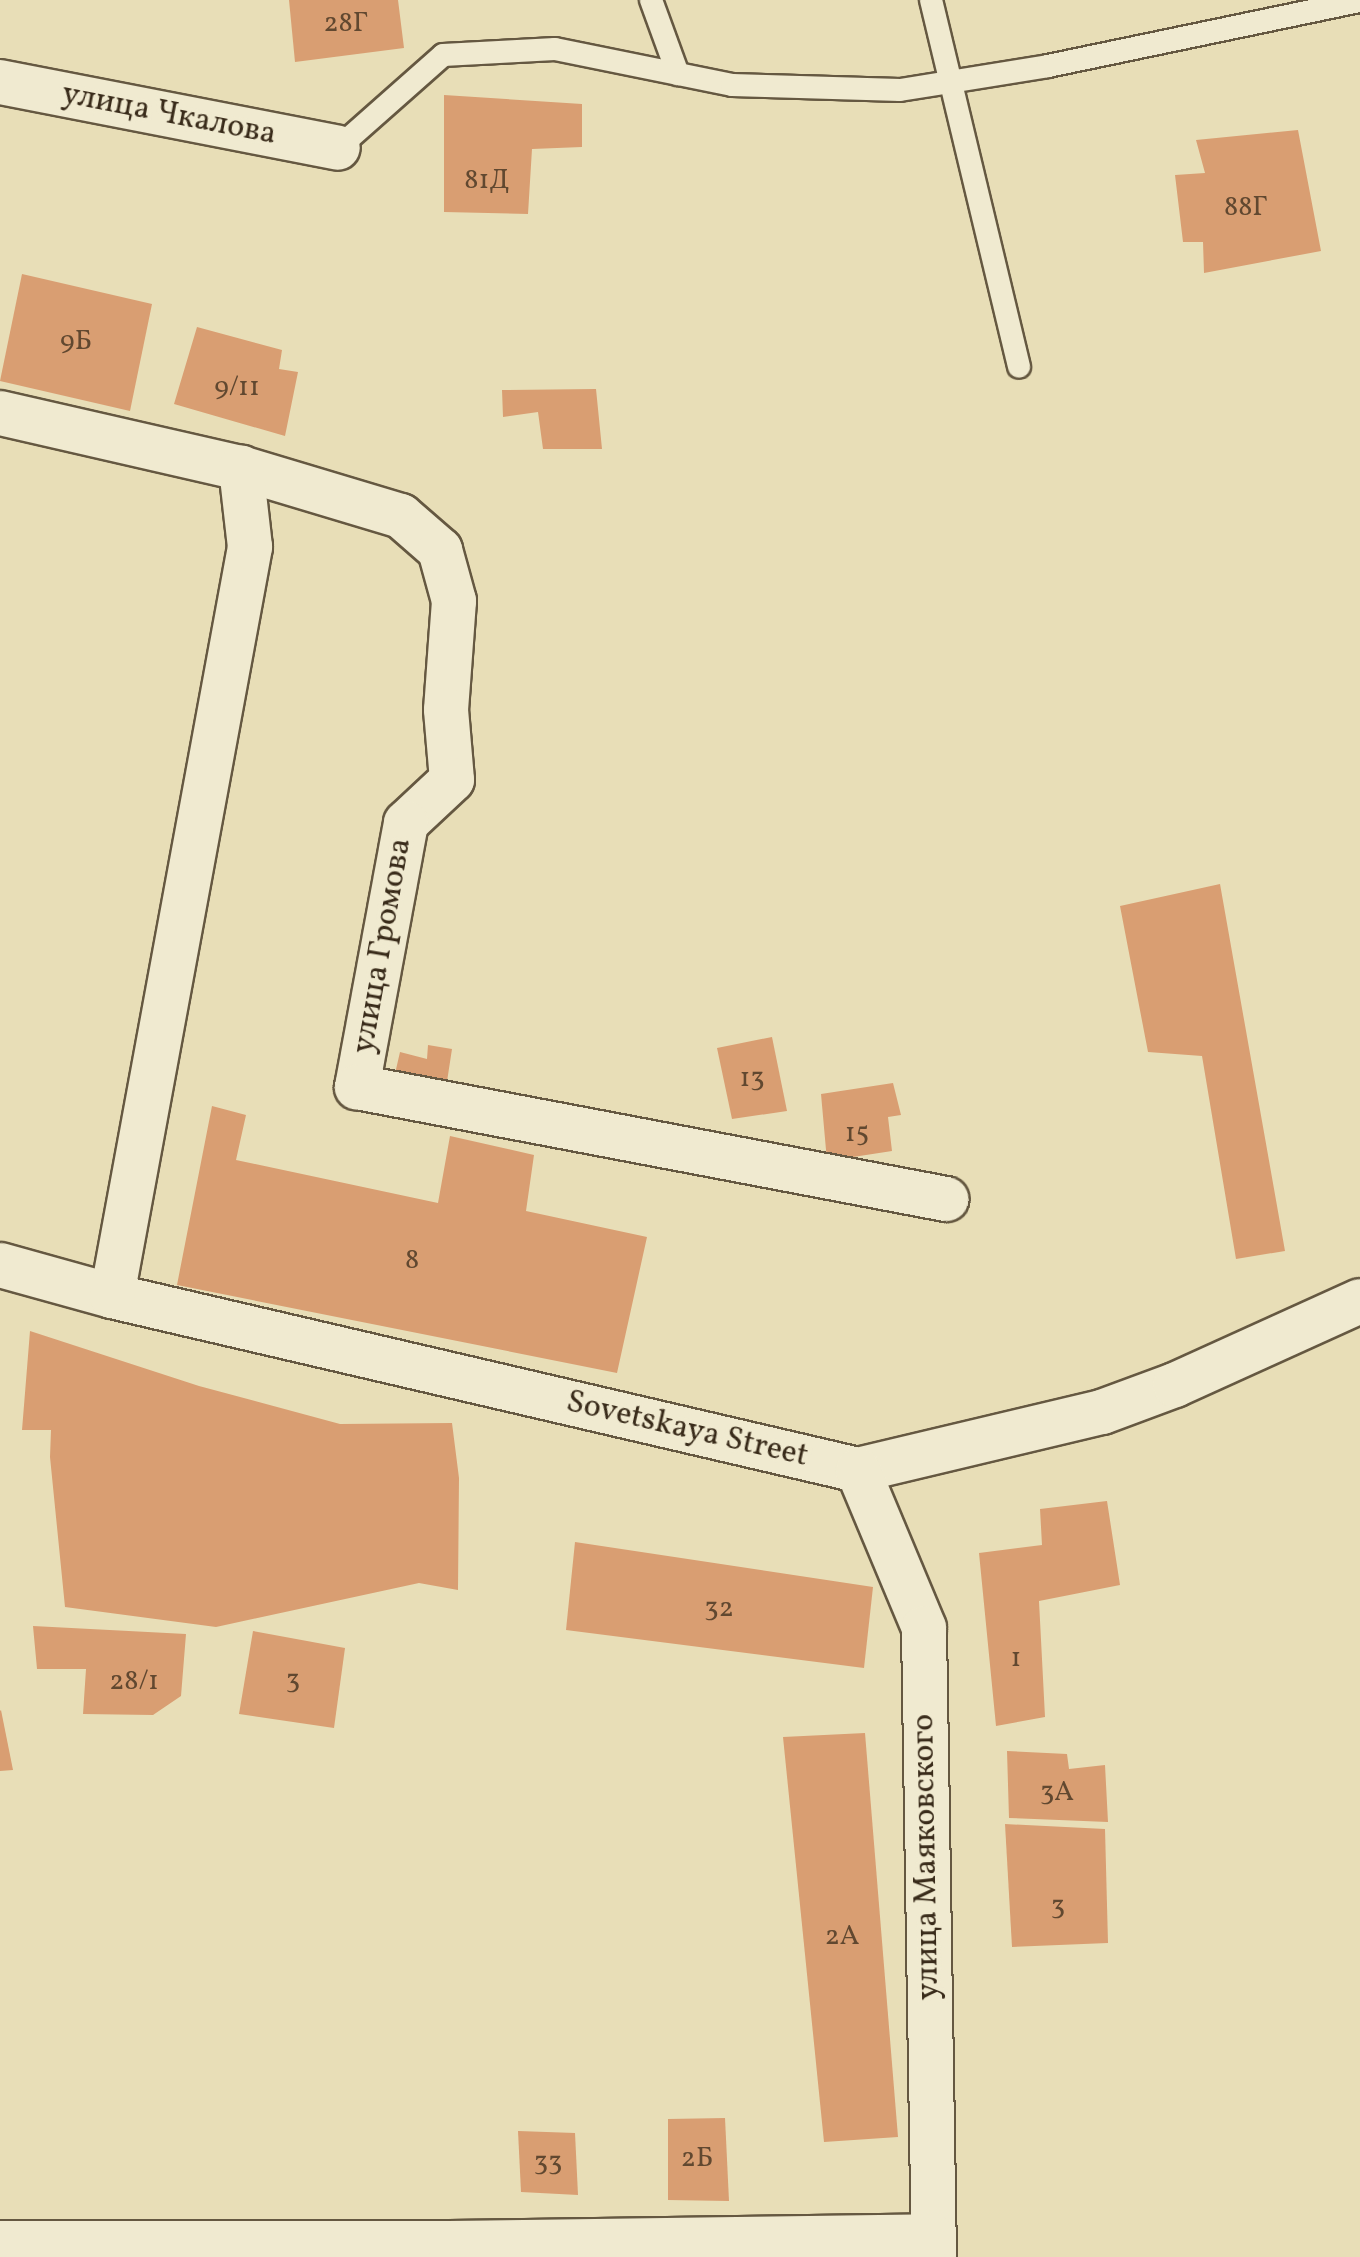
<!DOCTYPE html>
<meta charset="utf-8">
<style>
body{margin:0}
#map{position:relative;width:1360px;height:2257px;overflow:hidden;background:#e8deb7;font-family:Vollkorn,serif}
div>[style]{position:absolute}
.building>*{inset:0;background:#d99e72}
.roads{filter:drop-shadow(2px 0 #655841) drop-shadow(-2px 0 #655841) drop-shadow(0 2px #655841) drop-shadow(0 -2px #655841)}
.service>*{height:22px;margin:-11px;padding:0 11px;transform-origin:11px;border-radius:11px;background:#f0ead0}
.minor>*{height:44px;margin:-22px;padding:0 22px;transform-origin:22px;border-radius:22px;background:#f0ead0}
span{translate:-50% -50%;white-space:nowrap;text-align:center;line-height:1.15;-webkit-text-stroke:8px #f0ead0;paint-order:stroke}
.number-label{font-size:28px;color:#614830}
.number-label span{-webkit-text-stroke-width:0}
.street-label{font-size:32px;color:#392b1a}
</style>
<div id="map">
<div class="building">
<div style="clip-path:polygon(289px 0,398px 0,404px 48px,295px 62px)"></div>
<div style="clip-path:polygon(444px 95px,582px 104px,582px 147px,532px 149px,528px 214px,444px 212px)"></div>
<div style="clip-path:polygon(1298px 130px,1321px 251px,1204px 273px,1203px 242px,1183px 242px,1175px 175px,1205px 173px,1196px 140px)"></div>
<div style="clip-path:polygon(22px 274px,152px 304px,130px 411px,0 381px)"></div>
<div style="clip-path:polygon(197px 327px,282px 350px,279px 369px,298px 372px,285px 436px,174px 404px)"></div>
<div style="clip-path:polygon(596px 389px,602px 449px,543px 449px,538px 412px,503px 417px,502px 390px)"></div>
<div style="clip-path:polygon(1220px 884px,1285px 1251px,1236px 1259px,1202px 1056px,1148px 1052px,1120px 906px)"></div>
<div style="clip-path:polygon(772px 1037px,787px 1111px,732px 1119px,717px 1048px)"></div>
<div style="clip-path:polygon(428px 1045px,452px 1049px,446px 1088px,394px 1078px,400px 1052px,427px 1059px)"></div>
<div style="clip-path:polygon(893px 1083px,901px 1115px,888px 1117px,892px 1151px,827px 1161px,821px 1094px)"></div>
<div style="clip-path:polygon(212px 1106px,246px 1115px,236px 1160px,438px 1203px,450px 1136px,534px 1155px,526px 1211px,647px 1237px,617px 1373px,177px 1285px)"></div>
<div style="clip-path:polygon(30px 1331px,199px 1386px,340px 1424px,452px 1423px,459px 1478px,458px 1590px,419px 1583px,216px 1627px,65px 1607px,50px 1457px,51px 1430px,22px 1430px)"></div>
<div style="clip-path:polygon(1107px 1501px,1120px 1585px,1039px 1601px,1045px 1717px,996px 1726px,979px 1553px,1042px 1545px,1040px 1509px)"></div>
<div style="clip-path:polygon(575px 1542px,873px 1587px,864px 1668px,566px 1630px)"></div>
<div style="clip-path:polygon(33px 1626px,186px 1634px,181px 1696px,153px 1715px,83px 1714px,86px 1669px,37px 1669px)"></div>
<div style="clip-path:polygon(253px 1631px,345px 1648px,334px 1728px,239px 1714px)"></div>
<div style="clip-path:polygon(1px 1710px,13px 1770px,0 1771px,0 1711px)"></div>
<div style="clip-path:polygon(865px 1733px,898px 2137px,824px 2142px,783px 1737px)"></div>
<div style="clip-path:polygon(1007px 1751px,1067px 1754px,1069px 1769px,1105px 1765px,1108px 1822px,1009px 1818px)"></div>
<div style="clip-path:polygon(1005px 1824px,1105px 1829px,1108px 1943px,1012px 1947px)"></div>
<div style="clip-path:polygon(725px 2118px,729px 2201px,668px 2200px,668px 2119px)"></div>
<div style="clip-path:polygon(518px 2131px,575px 2133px,578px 2195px,521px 2192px)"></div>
</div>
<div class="roads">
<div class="service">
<div style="left:651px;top:0;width:79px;rotate:70deg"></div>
<div style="left:931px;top:0;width:377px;rotate:76.5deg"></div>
<div style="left:338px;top:148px;width:140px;rotate:-41.5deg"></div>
<div style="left:443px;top:55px;width:112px;rotate:-3.1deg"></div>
<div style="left:555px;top:49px;width:181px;rotate:11.5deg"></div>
<div style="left:732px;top:85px;width:168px;rotate:1.7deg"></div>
<div style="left:900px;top:90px;width:150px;rotate:-9.2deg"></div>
<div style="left:1048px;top:66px;width:319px;rotate:-11.8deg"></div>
</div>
<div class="minor">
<div style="left:0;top:82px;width:344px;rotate:11deg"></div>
<div style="left:0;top:413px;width:247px;rotate:12.9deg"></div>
<div style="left:241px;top:468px;width:167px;rotate:16.7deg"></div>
<div style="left:401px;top:516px;width:52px;rotate:41.1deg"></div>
<div style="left:440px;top:550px;width:53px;rotate:74.6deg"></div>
<div style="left:454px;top:601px;width:109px;rotate:94.2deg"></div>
<div style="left:446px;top:710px;width:70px;rotate:85.1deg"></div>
<div style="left:452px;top:780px;width:63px;rotate:136.9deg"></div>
<div style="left:406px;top:823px;width:269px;rotate:100.5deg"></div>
<div style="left:357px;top:1087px;width:600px;rotate:10.77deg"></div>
<div style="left:0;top:1265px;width:116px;rotate:15.5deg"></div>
<div style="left:112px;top:1296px;width:766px;rotate:13.13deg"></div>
<div style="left:858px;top:1470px;width:251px;rotate:-13.4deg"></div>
<div style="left:1102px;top:1412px;width:78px;rotate:-20.3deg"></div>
<div style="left:1175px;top:1385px;width:203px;rotate:-24.4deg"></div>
<div style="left:112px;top:1296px;width:762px;rotate:-79.56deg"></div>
<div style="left:250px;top:547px;width:80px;rotate:-96.5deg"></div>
<div style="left:858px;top:1470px;width:171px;rotate:67.3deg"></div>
<div style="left:924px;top:1628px;width:629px;rotate:89.09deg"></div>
<div style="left:0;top:2243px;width:449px"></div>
<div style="left:449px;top:2243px;width:484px;rotate:-0.8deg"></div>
</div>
</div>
<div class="number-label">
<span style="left:346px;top:24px">28Г</span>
<span style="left:487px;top:181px">81Д</span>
<span style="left:1246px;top:208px">88Г</span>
<span style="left:76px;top:342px">9Б</span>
<span style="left:237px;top:388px">9/11</span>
<span style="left:752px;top:1079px">13</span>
<span style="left:857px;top:1134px">15</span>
<span style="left:412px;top:1261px">8</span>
<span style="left:719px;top:1609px">32</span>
<span style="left:1016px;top:1659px">1</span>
<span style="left:293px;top:1681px">3</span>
<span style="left:134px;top:1682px">28/1</span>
<span style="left:1057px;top:1793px">3А</span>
<span style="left:1058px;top:1907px">3</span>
<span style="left:842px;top:1937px">2А</span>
<span style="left:697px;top:2159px">2Б</span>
<span style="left:548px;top:2163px">33</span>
</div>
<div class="street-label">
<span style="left:169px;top:115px;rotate:11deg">улица Чкалова</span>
<span style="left:383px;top:946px;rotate:-80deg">улица Громова</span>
<span style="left:687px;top:1430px;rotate:13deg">Sovetskaya Street</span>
<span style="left:927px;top:1857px;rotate:-91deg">улица Маяковского</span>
</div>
</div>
